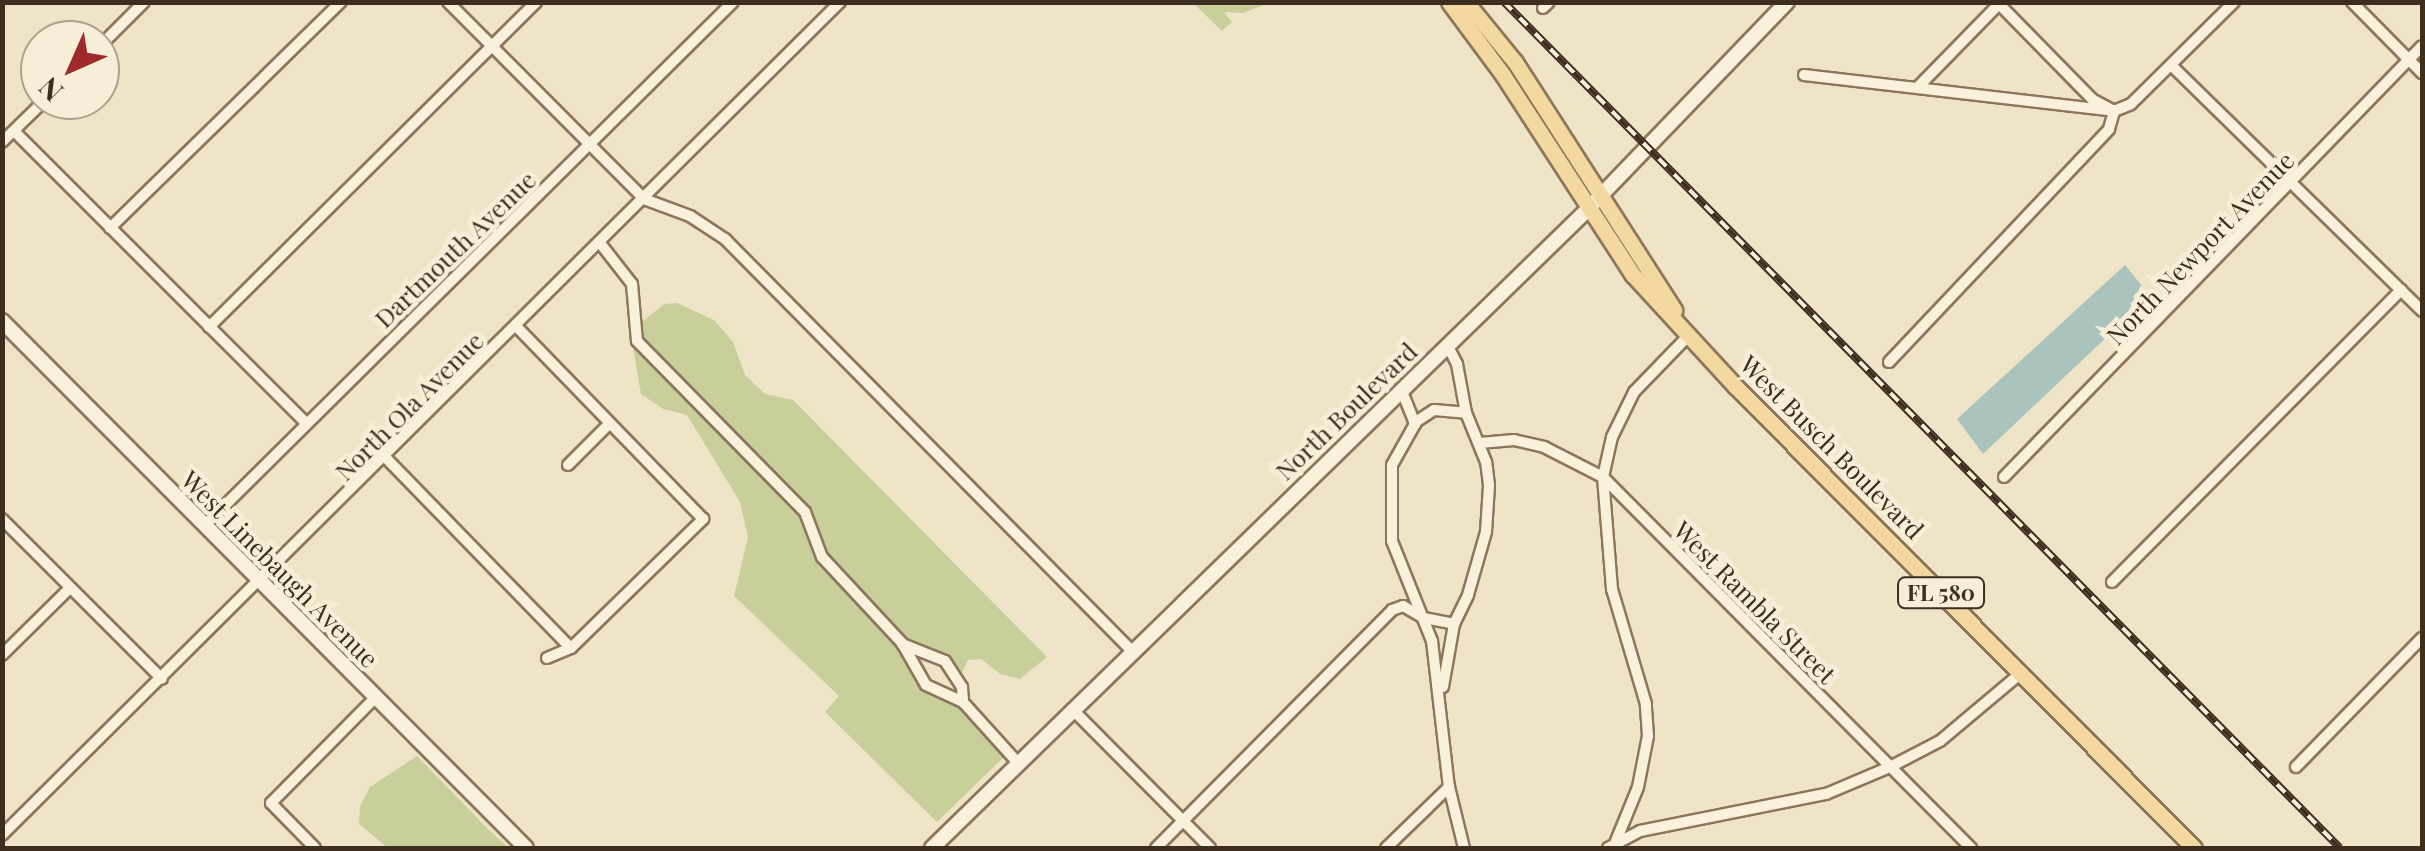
<!DOCTYPE html>
<style>
body{margin:0}
#map{position:relative;width:2425px;height:851px;overflow:hidden;background:#f0e4c8;font-family:"Playfair Display",serif}
div>[style]{position:absolute}
.green>*{inset:0;background:#c9cf9b}
.water>*{inset:0;background:#a9c4bc}
.roads{filter:drop-shadow(2px 0 #8d765c) drop-shadow(-2px 0 #8d765c) drop-shadow(0 2px #8d765c) drop-shadow(0 -2px #8d765c)}
.street>*{height:10px;margin:-5px;padding:0 5px;transform-origin:5px;border-radius:5px;background:#faf1dc}
.secondary>*{height:14px;margin:-7px;padding:0 7px;transform-origin:7px;border-radius:7px;background:#faf1dc}
.primary>*{height:15px;margin:-7.5px;padding:0 7.5px;transform-origin:7.5px;border-radius:7.5px;background:#f3d9a0}
.rail>*{height:8px;margin-top:-4px;transform-origin:0;background:repeating-linear-gradient(90deg,#f7eed8 0 11px,#3d2e20 0 22px);box-sizing:border-box;border-block:2px solid #3d2e20}
span{translate:-50% -50%;white-space:nowrap;text-align:center;line-height:1.15;-webkit-text-stroke:9px #f7eed8;paint-order:stroke}
.shield-label span{padding:2px 8px;background:#f7eed8;border:2px solid;border-radius:8px;-webkit-text-stroke-width:0}
.shield-label{font-size:22px;color:#3d2e20;font-weight:700}
.street-label{font-size:25px;color:#3d2e20}
.frame{position:absolute;inset:0;border:5px solid #3d2e20;pointer-events:none}
.north{position:absolute;left:20px;top:20px;width:100px;height:100px;box-sizing:border-box;background:#f7eed8;border:2px solid #ada18e;border-radius:50%;rotate:225deg;font-size:28px;font-weight:700;line-height:40px;text-align:center;color:#3d2e20}
.north::after{content:'';display:block;margin:auto;width:35px;height:45px;background:#9e2a2b;clip-path:polygon(50% 0,100% 100%,50% 72%,0 100%)}
</style>
<div id="map">
<div class="green">
<div style="clip-path:polygon(1193px 3px,1269px 3px,1243px 13px,1224px 12px,1232px 22px,1222px 31px)"></div>
<div style="clip-path:polygon(677px 303px,714px 320px,733px 342px,745px 375px,765px 394px,793px 400px,1047px 657px,1020px 679px,1000px 674px,981px 659px,968px 660px,962px 672px,948px 656px,903px 636px,827px 554px,810px 508px,643px 338px,642px 322px,664px 304px)"></div>
<div style="clip-path:polygon(633px 348px,800px 516px,817px 562px,897px 648px,921px 689px,960px 708px,1004px 757px,937px 822px,825px 712px,839px 696px,734px 596px,748px 537px,740px 502px,687px 415px,663px 409px,641px 394px)"></div>
<div style="clip-path:polygon(417px 756px,489px 830px,509px 848px,388px 848px,359px 824px,360px 806px,370px 787px)"></div>
</div>
<div class="water">
<div style="clip-path:polygon(2125px 265px,2150px 296px,1983px 454px,1957px 419px)"></div>
</div>
<div class="roads">
<div class="street">
<div style="left:448px;top:2px;width:278px;rotate:45.1deg"></div>
<div style="left:644px;top:199px;width:49px;rotate:20.3deg"></div>
<div style="left:690px;top:216px;width:42px;rotate:33.3deg"></div>
<div style="left:725px;top:239px;width:578px;rotate:45.35deg"></div>
<div style="left:2352px;top:2px;width:100px;rotate:45.4deg"></div>
<div style="left:1543px;top:8px;width:8px;rotate:-45deg"></div>
<div style="left:100px;top:46px;width:62px;rotate:-45deg"></div>
<div style="left:2172px;top:66px;width:350px;rotate:44.4deg"></div>
<div style="left:1804px;top:75px;width:312px;rotate:6.6deg"></div>
<div style="left:2114px;top:111px;width:18px;rotate:-22deg"></div>
<div style="left:2131px;top:104px;width:145px;rotate:-44.7deg"></div>
<div style="left:1918px;top:87px;width:119px;rotate:-45.7deg"></div>
<div style="left:14px;top:131px;width:413px;rotate:45deg"></div>
<div style="left:2px;top:142px;width:60px;rotate:-44.3deg"></div>
<div style="left:110px;top:228px;width:323px;rotate:-44.4deg"></div>
<div style="left:600px;top:243px;width:52px;rotate:52deg"></div>
<div style="left:632px;top:284px;width:57px;rotate:85deg"></div>
<div style="left:637px;top:341px;width:240px;rotate:45.5deg"></div>
<div style="left:805px;top:512px;width:48px;rotate:69.3deg"></div>
<div style="left:822px;top:557px;width:117px;rotate:47.1deg"></div>
<div style="left:902px;top:643px;width:48px;rotate:60.3deg"></div>
<div style="left:926px;top:685px;width:41px;rotate:24.7deg"></div>
<div style="left:963px;top:702px;width:82px;rotate:48deg"></div>
<div style="left:209px;top:327px;width:461px;rotate:-44.8deg"></div>
<div style="left:1889px;top:362px;width:320px;rotate:-46.6deg"></div>
<div style="left:2109px;top:129px;width:19px;rotate:-74deg"></div>
<div style="left:2114px;top:111px;width:24px;rotate:-152deg"></div>
<div style="left:2093px;top:100px;width:137px;rotate:-134.4deg"></div>
<div style="left:1401px;top:389px;width:38px;rotate:68deg"></div>
<div style="left:1415px;top:424px;width:47px;rotate:119.3deg"></div>
<div style="left:1392px;top:465px;width:76px;rotate:90deg"></div>
<div style="left:1392px;top:541px;width:108px;rotate:68.2deg"></div>
<div style="left:1432px;top:641px;width:147px;rotate:83.4deg"></div>
<div style="left:1449px;top:787px;width:63px;rotate:76.2deg"></div>
<div style="left:1414px;top:423px;width:24px;rotate:-33deg"></div>
<div style="left:1434px;top:410px;width:32px;rotate:5deg"></div>
<div style="left:1480px;top:443px;width:34px;rotate:-5deg"></div>
<div style="left:1514px;top:440px;width:31px;rotate:13deg"></div>
<div style="left:1544px;top:447px;width:66px;rotate:27deg"></div>
<div style="left:1603px;top:477px;width:523px;rotate:45.23deg"></div>
<div style="left:386px;top:458px;width:265px;rotate:45.8deg"></div>
<div style="left:571px;top:648px;width:185px;rotate:-44.3deg"></div>
<div style="left:703px;top:519px;width:267px;rotate:-134.1deg"></div>
<div style="left:568px;top:465px;width:59px;rotate:-45deg"></div>
<div style="left:2004px;top:477px;width:600px;rotate:-45.88deg"></div>
<div style="left:2px;top:519px;width:226px;rotate:45deg"></div>
<div style="left:205px;top:525px;width:743px;rotate:-44.73deg"></div>
<div style="left:2112px;top:582px;width:411px;rotate:-45.3deg"></div>
<div style="left:902px;top:644px;width:46px;rotate:21.6deg"></div>
<div style="left:945px;top:661px;width:31px;rotate:57deg"></div>
<div style="left:962px;top:687px;width:15px;rotate:86deg"></div>
<div style="left:2px;top:655px;width:95px;rotate:-44.6deg"></div>
<div style="left:547px;top:658px;width:26px;rotate:-23deg"></div>
<div style="left:1443px;top:687px;width:64px;rotate:-80.1deg"></div>
<div style="left:1454px;top:624px;width:32px;rotate:-64deg"></div>
<div style="left:1468px;top:595px;width:66px;rotate:-74.1deg"></div>
<div style="left:1486px;top:532px;width:47px;rotate:-86.3deg"></div>
<div style="left:1489px;top:485px;width:23px;rotate:-97deg"></div>
<div style="left:1486px;top:462px;width:53px;rotate:-112.2deg"></div>
<div style="left:1466px;top:413px;width:50px;rotate:-100.4deg"></div>
<div style="left:1457px;top:364px;width:22px;rotate:-117deg"></div>
<div style="left:1072px;top:709px;width:196px;rotate:45.2deg"></div>
<div style="left:2296px;top:767px;width:180px;rotate:-45.7deg"></div>
<div style="left:2px;top:835px;width:1182px;rotate:-44.83deg"></div>
<div style="left:1616px;top:841px;width:58px;rotate:-67.8deg"></div>
<div style="left:1638px;top:787px;width:52px;rotate:-78.9deg"></div>
<div style="left:1648px;top:736px;width:32px;rotate:-94deg"></div>
<div style="left:1646px;top:704px;width:120px;rotate:-106.5deg"></div>
<div style="left:1612px;top:589px;width:112px;rotate:-94.6deg"></div>
<div style="left:1603px;top:477px;width:41px;rotate:-77.3deg"></div>
<div style="left:1612px;top:437px;width:50px;rotate:-63.9deg"></div>
<div style="left:1634px;top:392px;width:79px;rotate:-46deg"></div>
<div style="left:315px;top:848px;width:63px;rotate:-134.4deg"></div>
<div style="left:271px;top:803px;width:149px;rotate:-45.3deg"></div>
<div style="left:1156px;top:848px;width:335px;rotate:-45.2deg"></div>
<div style="left:1392px;top:610px;width:12px;rotate:-20deg"></div>
<div style="left:1403px;top:606px;width:24px;rotate:30deg"></div>
<div style="left:1424px;top:618px;width:31px;rotate:11deg"></div>
<div style="left:1386px;top:848px;width:88px;rotate:-44.1deg"></div>
<div style="left:1608px;top:848px;width:36px;rotate:-28deg"></div>
<div style="left:1640px;top:831px;width:190px;rotate:-11.3deg"></div>
<div style="left:1826px;top:794px;width:69px;rotate:-22.9deg"></div>
<div style="left:1890px;top:767px;width:56px;rotate:-27.5deg"></div>
<div style="left:1940px;top:741px;width:106px;rotate:-40deg"></div>
</div>
<div class="secondary">
<div style="left:2px;top:321px;width:743px;rotate:45.16deg"></div>
<div style="left:932px;top:848px;width:909px;rotate:-44.24deg"></div>
<div style="left:1583px;top:214px;width:294px;rotate:-46.1deg"></div>
</div>
<div class="primary">
<div style="left:1449px;top:2px;width:91px;rotate:53.5deg"></div>
<div style="left:1503px;top:75px;width:239px;rotate:57deg"></div>
<div style="left:1633px;top:275px;width:151px;rotate:47.4deg"></div>
<div style="left:1735px;top:386px;width:651px;rotate:45.19deg"></div>
<div style="left:1466px;top:2px;width:77px;rotate:50.8deg"></div>
<div style="left:1515px;top:62px;width:295px;rotate:57.3deg"></div>
</div>
</div>
<div class="rail">
<div style="left:1504px;top:2px;width:1189px;rotate:45.34deg"></div>
</div>
<div class="shield-label">
<span style="left:1941px;top:593px">FL 580</span>
</div>
<div class="street-label">
<span style="left:2200px;top:248px;rotate:-46deg">North Newport Avenue</span>
<span style="left:455px;top:249px;rotate:-44deg">Dartmouth Avenue</span>
<span style="left:409px;top:406px;rotate:-45deg">North Ola Avenue</span>
<span style="left:1346px;top:411px;rotate:-44deg">North Boulevard</span>
<span style="left:1832px;top:447px;rotate:45deg">West Busch Boulevard</span>
<span style="left:280px;top:569px;rotate:45deg">West Linebaugh Avenue</span>
<span style="left:1755px;top:602px;rotate:45deg">West Rambla Street</span>
</div>
<div class="frame"></div>
<div class="north">N</div>
</div>
